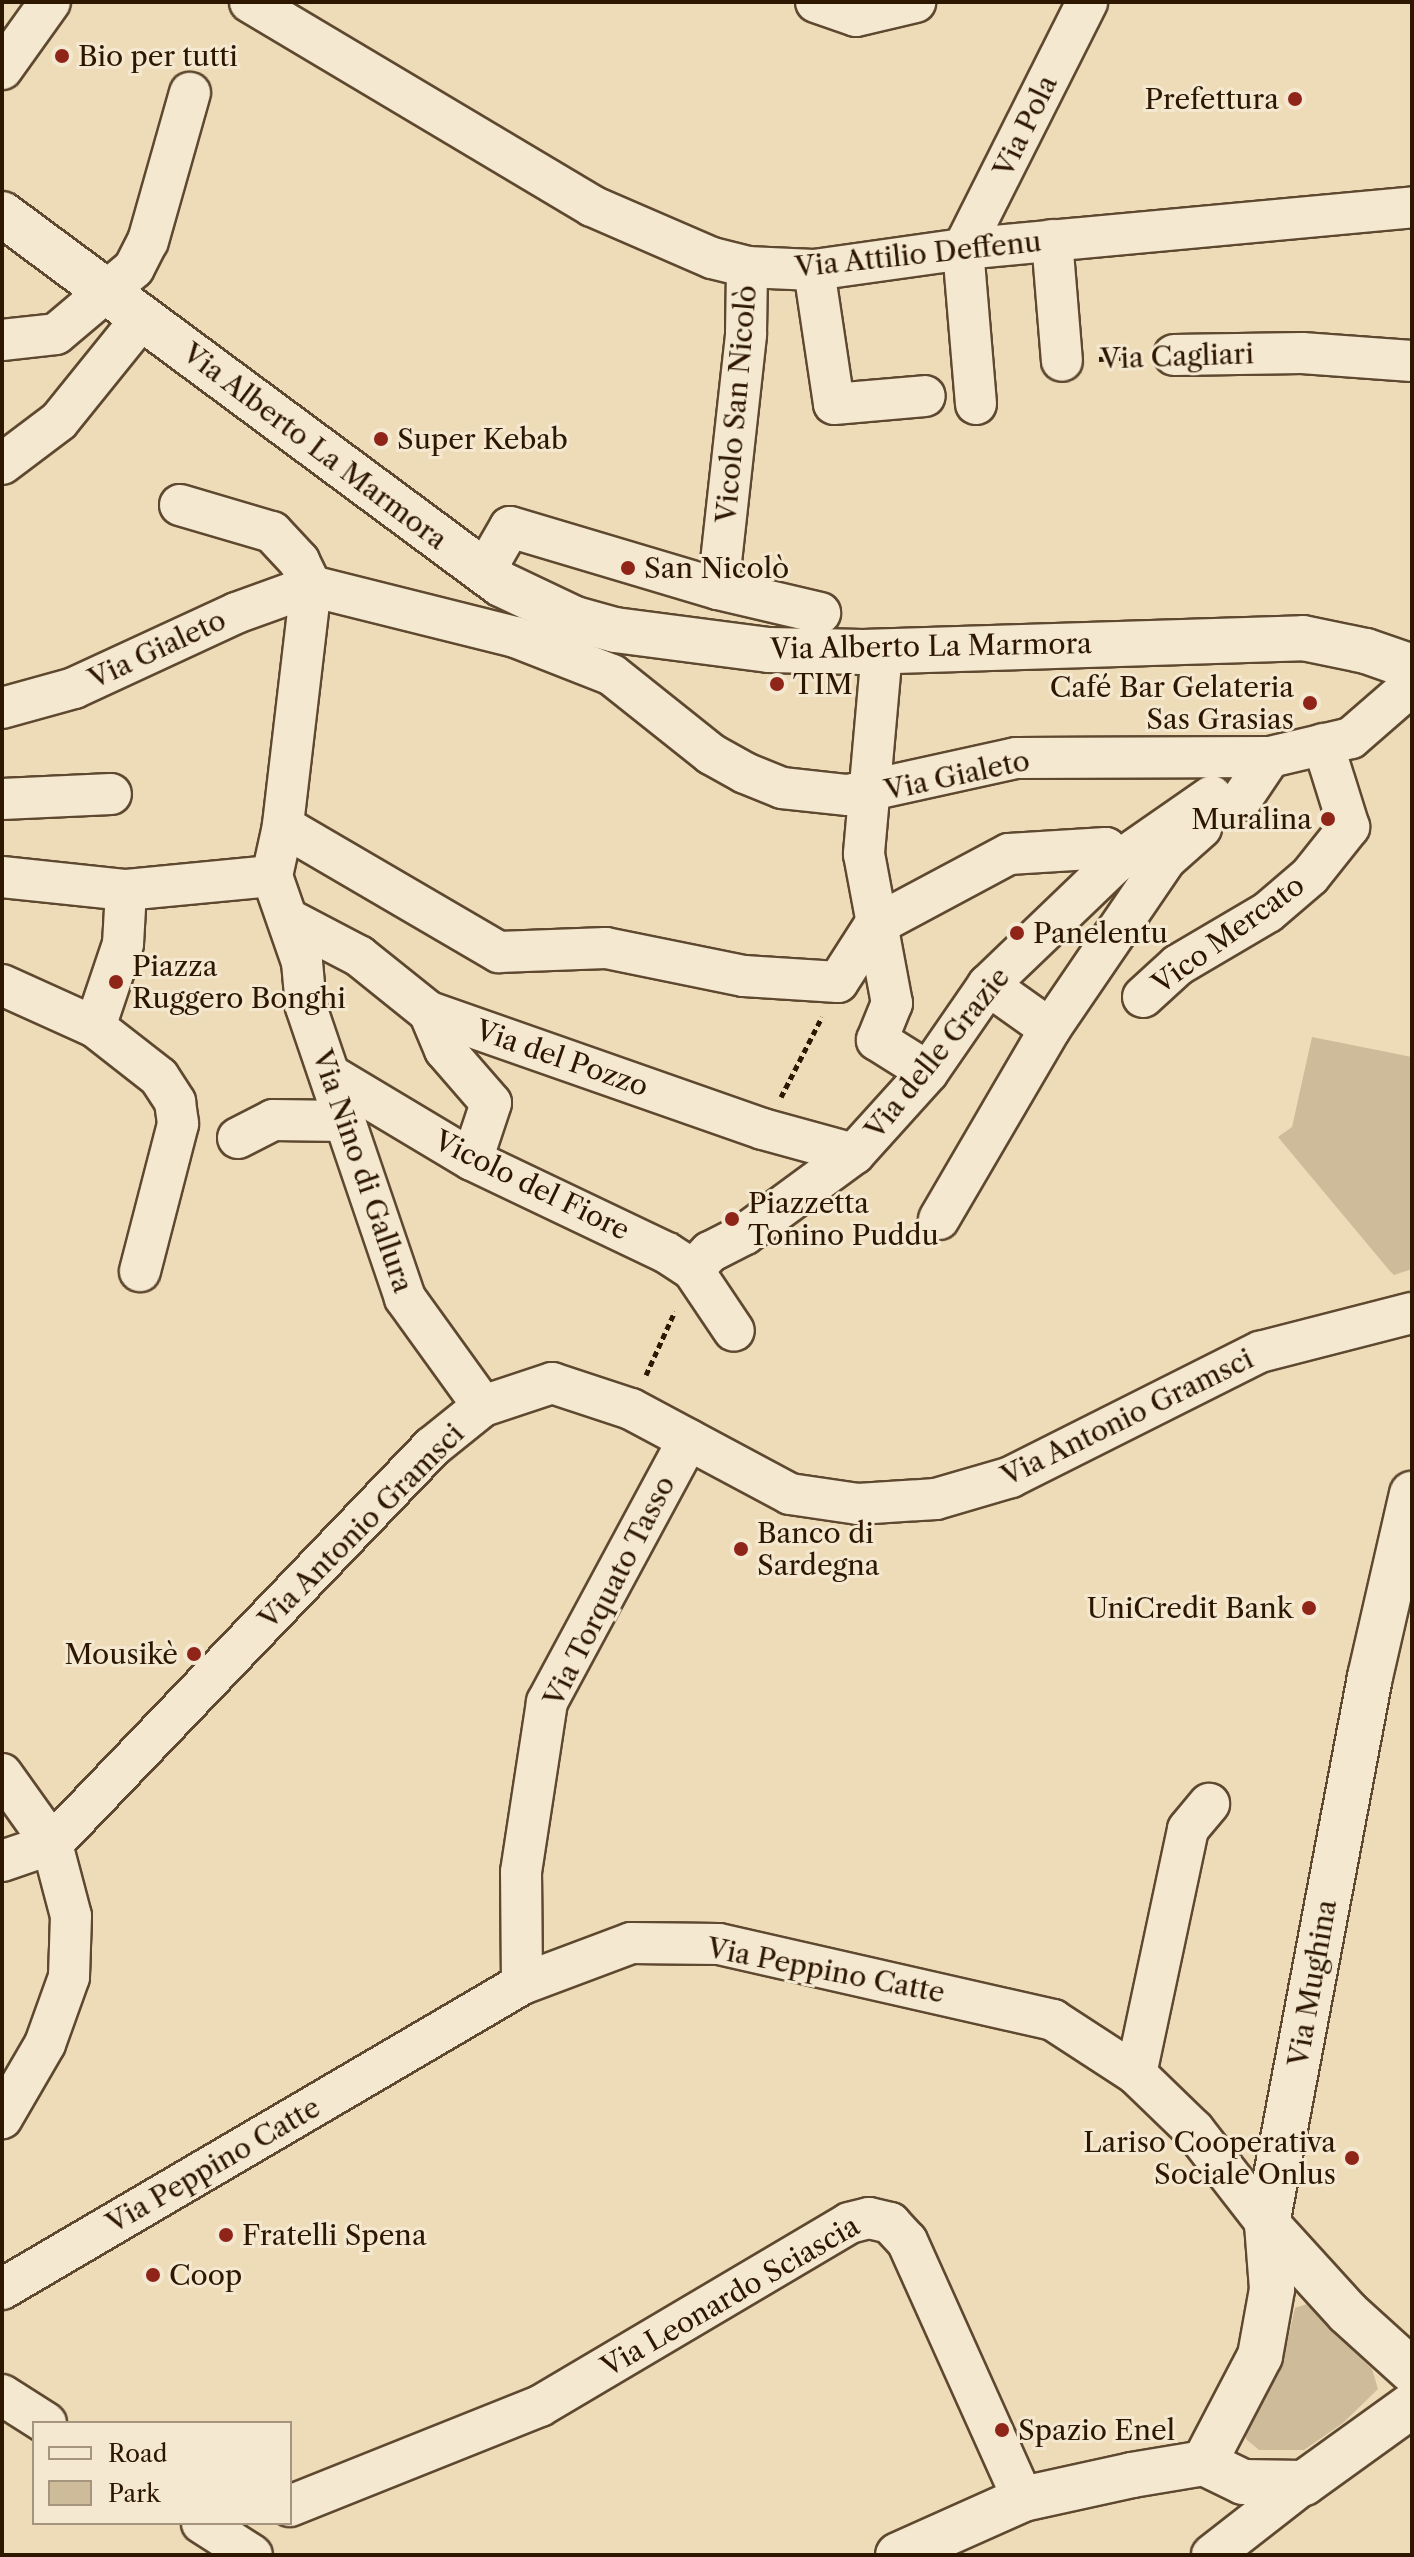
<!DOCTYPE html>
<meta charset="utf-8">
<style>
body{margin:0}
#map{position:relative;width:1414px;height:2557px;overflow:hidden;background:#eedcb8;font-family:"Libre Caslon Text",serif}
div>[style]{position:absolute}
.green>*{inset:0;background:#cdbb99}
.path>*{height:5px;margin-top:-2.5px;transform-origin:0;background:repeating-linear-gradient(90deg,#2e1701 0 6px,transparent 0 10px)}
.roads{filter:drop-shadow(2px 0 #5e482f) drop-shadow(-2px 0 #5e482f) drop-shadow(0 2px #5e482f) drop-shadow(0 -2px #5e482f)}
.street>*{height:40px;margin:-20px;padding:0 20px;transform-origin:20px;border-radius:20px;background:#f4e8d1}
.secondary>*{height:44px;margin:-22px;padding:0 22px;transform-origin:22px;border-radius:22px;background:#f4e8d1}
.dots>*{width:22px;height:22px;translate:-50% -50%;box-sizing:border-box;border:4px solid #f4e8d1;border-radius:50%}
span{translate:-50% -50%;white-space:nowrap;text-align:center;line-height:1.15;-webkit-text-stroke:6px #f4e8d1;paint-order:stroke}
.poi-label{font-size:28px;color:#2e1701}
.left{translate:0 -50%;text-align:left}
.right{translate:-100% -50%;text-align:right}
.street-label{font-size:28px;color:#2e1701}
.frame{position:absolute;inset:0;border:4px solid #2e1701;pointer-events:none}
.legend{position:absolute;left:32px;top:2421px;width:260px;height:104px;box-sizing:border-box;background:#f4e8d1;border:2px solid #a5947e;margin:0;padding:10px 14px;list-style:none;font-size:24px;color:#2e1701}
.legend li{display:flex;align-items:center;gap:16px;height:40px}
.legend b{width:40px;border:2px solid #a5947e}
</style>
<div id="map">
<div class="green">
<div style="clip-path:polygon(1312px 1037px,1412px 1057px,1412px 1269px,1394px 1275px,1389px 1270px,1278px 1137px,1292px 1127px)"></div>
<div style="clip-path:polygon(1307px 2304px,1372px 2369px,1378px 2389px,1343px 2423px,1304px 2450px,1259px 2450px,1246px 2439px,1245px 2422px,1281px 2369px,1295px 2308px)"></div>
</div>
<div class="path">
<div style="left:1099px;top:359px;width:38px;rotate:-3deg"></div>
<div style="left:781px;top:1097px;width:90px;rotate:-62.9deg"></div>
<div style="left:646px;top:1375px;width:70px;rotate:-65.6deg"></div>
</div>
<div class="roads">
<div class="street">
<div style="left:250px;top:2px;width:398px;rotate:30.8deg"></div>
<div style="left:592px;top:206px;width:131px;rotate:23.4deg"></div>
<div style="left:712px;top:258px;width:36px;rotate:14deg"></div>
<div style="left:747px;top:267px;width:67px;rotate:2.6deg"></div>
<div style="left:814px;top:270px;width:150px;rotate:-8deg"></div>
<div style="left:963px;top:249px;width:451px;rotate:-5.3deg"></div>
<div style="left:816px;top:2px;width:42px;rotate:19.3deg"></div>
<div style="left:856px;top:16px;width:61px;rotate:-13.3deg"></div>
<div style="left:2px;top:69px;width:82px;rotate:-54.4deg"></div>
<div style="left:1052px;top:240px;width:121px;rotate:85.3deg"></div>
<div style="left:814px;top:270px;width:135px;rotate:81.5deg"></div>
<div style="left:834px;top:404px;width:91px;rotate:-5deg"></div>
<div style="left:2px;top:340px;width:54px;rotate:-6.3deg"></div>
<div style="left:56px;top:334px;width:102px;rotate:-40.2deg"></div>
<div style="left:134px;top:268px;width:30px;rotate:-63deg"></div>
<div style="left:148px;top:241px;width:154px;rotate:-74.2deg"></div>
<div style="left:1174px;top:355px;width:128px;rotate:-0.9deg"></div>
<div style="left:1302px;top:353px;width:110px;rotate:4.2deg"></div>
<div style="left:976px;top:404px;width:156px;rotate:-94.8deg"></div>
<div style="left:963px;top:249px;width:276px;rotate:-63.3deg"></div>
<div style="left:2px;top:464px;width:71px;rotate:-37deg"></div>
<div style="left:59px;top:421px;width:132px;rotate:-51.1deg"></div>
<div style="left:180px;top:505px;width:96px;rotate:16.4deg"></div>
<div style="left:272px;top:532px;width:40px;rotate:47deg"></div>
<div style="left:299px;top:561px;width:28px;rotate:64deg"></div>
<div style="left:484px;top:572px;width:52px;rotate:-60deg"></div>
<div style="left:510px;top:527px;width:217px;rotate:16.6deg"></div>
<div style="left:718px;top:589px;width:105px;rotate:13.2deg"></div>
<div style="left:311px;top:586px;width:242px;rotate:96.7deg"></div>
<div style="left:283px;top:826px;width:51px;rotate:102.4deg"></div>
<div style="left:272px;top:876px;width:91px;rotate:70.8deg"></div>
<div style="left:302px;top:962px;width:45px;rotate:84.9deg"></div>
<div style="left:306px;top:1007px;width:307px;rotate:71.2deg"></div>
<div style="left:405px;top:1298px;width:133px;rotate:54.2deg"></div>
<div style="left:718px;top:589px;width:257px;rotate:-83.7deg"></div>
<div style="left:746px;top:334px;width:67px;rotate:-89.1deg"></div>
<div style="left:882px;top:651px;width:204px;rotate:95.1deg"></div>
<div style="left:864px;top:854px;width:152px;rotate:79.4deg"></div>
<div style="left:892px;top:1003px;width:40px;rotate:112deg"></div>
<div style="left:877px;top:1040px;width:60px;rotate:32.1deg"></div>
<div style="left:2px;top:708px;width:75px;rotate:-15.5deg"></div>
<div style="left:74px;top:688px;width:179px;rotate:-24.8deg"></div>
<div style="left:236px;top:613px;width:80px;rotate:-19.8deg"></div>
<div style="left:311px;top:586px;width:210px;rotate:14deg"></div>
<div style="left:515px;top:637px;width:104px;rotate:21.4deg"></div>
<div style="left:612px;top:675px;width:127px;rotate:38.6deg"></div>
<div style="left:711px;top:754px;width:39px;rotate:29deg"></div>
<div style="left:745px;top:773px;width:40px;rotate:22deg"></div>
<div style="left:782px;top:788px;width:66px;rotate:6.1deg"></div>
<div style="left:848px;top:795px;width:172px;rotate:-12.4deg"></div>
<div style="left:1016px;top:758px;width:254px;rotate:-0.2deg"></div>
<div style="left:1270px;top:757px;width:83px;rotate:-13.2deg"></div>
<div style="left:1351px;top:738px;width:81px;rotate:-41deg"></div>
<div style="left:2px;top:799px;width:109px;rotate:-2.6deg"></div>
<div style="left:1241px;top:800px;width:52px;rotate:-56deg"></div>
<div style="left:283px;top:826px;width:250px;rotate:30.3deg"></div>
<div style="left:499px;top:952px;width:107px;rotate:-2.1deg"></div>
<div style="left:606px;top:948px;width:141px;rotate:11.5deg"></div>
<div style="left:744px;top:976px;width:94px;rotate:3.7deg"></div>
<div style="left:838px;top:982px;width:67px;rotate:-57.3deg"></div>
<div style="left:874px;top:926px;width:153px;rotate:-28.1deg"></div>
<div style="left:1009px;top:854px;width:97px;rotate:-3.5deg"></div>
<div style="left:1106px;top:848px;width:18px;rotate:63deg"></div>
<div style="left:2px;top:877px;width:125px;rotate:6deg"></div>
<div style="left:126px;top:890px;width:147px;rotate:-5.5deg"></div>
<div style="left:290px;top:920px;width:78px;rotate:27.6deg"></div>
<div style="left:359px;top:956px;width:90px;rotate:38.7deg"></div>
<div style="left:429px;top:1012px;width:354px;rotate:19.3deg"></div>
<div style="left:763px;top:1129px;width:94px;rotate:15.4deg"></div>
<div style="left:2px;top:985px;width:102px;rotate:24.3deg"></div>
<div style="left:95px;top:1027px;width:81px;rotate:38deg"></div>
<div style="left:159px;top:1077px;width:30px;rotate:57deg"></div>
<div style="left:175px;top:1102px;width:22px;rotate:82deg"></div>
<div style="left:178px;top:1124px;width:152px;rotate:104.5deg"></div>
<div style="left:988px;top:985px;width:76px;rotate:35.4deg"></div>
<div style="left:1050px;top:1029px;width:206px;rotate:-55.7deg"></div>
<div style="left:1166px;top:859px;width:47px;rotate:-41.5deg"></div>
<div style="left:1143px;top:997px;width:47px;rotate:-42.4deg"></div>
<div style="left:1178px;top:965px;width:104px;rotate:-30.5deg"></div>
<div style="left:1268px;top:912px;width:55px;rotate:-40.6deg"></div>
<div style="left:1310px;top:876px;width:63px;rotate:-51.5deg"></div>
<div style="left:1349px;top:827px;width:87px;rotate:-107.4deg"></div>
<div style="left:429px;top:1012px;width:41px;rotate:67.2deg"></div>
<div style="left:445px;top:1050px;width:70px;rotate:49deg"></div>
<div style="left:491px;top:1103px;width:60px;rotate:108.4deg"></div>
<div style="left:95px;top:1027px;width:88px;rotate:-71.4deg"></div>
<div style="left:123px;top:944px;width:54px;rotate:-86.8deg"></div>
<div style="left:330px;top:1075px;width:165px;rotate:30.9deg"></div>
<div style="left:472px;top:1160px;width:216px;rotate:25.5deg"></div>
<div style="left:667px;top:1253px;width:31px;rotate:33deg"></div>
<div style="left:693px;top:1270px;width:73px;rotate:56.1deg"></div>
<div style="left:238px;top:1138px;width:39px;rotate:-27deg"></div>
<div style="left:273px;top:1120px;width:72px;rotate:0.8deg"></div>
<div style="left:939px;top:1219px;width:220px;rotate:-59.7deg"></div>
<div style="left:693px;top:1270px;width:25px;rotate:-47deg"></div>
<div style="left:710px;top:1252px;width:39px;rotate:-27deg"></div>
<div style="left:745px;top:1234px;width:135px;rotate:-36.3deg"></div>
<div style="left:854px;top:1154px;width:110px;rotate:-47.9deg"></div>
<div style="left:928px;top:1072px;width:106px;rotate:-55.4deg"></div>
<div style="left:988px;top:985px;width:175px;rotate:-43.8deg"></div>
<div style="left:1114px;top:864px;width:119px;rotate:-34.8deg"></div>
<div style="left:2px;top:1774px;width:86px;rotate:54.5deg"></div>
<div style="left:52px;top:1844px;width:74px;rotate:75.2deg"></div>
<div style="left:71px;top:1916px;width:61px;rotate:91.9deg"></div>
<div style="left:69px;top:1977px;width:71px;rotate:109.7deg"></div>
<div style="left:45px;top:2044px;width:86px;rotate:120.2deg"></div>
<div style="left:2px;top:1861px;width:53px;rotate:-18.8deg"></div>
<div style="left:52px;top:1844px;width:550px;rotate:-46.25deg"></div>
<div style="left:432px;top:1447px;width:65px;rotate:-38.8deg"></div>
<div style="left:483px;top:1406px;width:73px;rotate:-18.4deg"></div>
<div style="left:552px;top:1383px;width:83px;rotate:18.2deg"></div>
<div style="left:631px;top:1409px;width:180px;rotate:28.1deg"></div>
<div style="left:790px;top:1494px;width:69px;rotate:8.4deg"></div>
<div style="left:858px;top:1504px;width:78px;rotate:-3.7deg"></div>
<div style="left:936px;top:1499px;width:78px;rotate:-16.3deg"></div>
<div style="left:1011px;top:1477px;width:279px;rotate:-26.7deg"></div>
<div style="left:1260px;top:1352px;width:157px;rotate:-14.4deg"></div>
<div style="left:522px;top:1984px;width:112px;rotate:-90.5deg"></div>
<div style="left:521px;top:1872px;width:172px;rotate:-81.3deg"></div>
<div style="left:547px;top:1702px;width:298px;rotate:-61.7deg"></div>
<div style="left:1136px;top:2074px;width:250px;rotate:-78deg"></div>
<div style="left:1188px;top:1829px;width:33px;rotate:-50deg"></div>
<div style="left:2px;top:2289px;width:603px;rotate:-30.39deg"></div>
<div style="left:522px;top:1984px;width:116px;rotate:-20.6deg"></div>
<div style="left:631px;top:1943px;width:88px;rotate:0.7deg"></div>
<div style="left:719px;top:1944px;width:343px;rotate:12.8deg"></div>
<div style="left:1053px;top:2020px;width:99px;rotate:33deg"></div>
<div style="left:1136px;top:2074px;width:81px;rotate:44deg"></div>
<div style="left:1194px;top:2130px;width:119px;rotate:52.2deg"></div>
<div style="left:2px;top:2395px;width:52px;rotate:32.5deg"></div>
<div style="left:290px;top:2506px;width:269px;rotate:-21.8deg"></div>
<div style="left:540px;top:2406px;width:359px;rotate:-30.6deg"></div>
<div style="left:849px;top:2223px;width:21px;rotate:-14deg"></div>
<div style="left:869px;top:2218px;width:22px;rotate:13deg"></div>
<div style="left:890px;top:2223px;width:25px;rotate:47deg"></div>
<div style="left:907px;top:2241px;width:283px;rotate:65.8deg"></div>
<div style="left:202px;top:2523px;width:59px;rotate:32.6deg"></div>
<div style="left:1212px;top:2555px;width:117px;rotate:-38deg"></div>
</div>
<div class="secondary">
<div style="left:2px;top:214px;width:621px;rotate:36.56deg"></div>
<div style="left:501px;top:584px;width:82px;rotate:25.3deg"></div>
<div style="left:575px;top:619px;width:41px;rotate:15.4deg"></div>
<div style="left:615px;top:630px;width:155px;rotate:7.4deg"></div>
<div style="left:769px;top:650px;width:94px;rotate:1.2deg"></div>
<div style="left:863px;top:652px;width:440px;rotate:-1.8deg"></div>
<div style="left:1303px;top:638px;width:64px;rotate:11.7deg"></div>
<div style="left:1366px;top:651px;width:49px;rotate:19.2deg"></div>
<div style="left:1267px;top:2224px;width:120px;rotate:47.7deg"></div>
<div style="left:1348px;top:2313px;width:86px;rotate:42.2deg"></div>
<div style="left:1204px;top:2463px;width:121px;rotate:-62.4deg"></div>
<div style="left:1260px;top:2356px;width:68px;rotate:-79.8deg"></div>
<div style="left:1272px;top:2289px;width:65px;rotate:-94.4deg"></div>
<div style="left:1267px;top:2224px;width:557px;rotate:-79.34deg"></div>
<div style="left:1370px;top:1677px;width:188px;rotate:-77.1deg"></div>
<div style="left:898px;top:2555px;width:137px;rotate:-24.1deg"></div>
<div style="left:1023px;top:2499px;width:112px;rotate:-12.4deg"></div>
<div style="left:1132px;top:2475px;width:73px;rotate:-9.5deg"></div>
<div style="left:1204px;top:2463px;width:43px;rotate:26deg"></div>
<div style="left:1243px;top:2482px;width:61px;rotate:0.9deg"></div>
<div style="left:1304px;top:2483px;width:133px;rotate:-35.8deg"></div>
</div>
</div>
<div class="dots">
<div style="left:62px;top:56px;background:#8f2418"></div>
<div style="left:1295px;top:99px;background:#8f2418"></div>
<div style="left:381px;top:439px;background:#8f2418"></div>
<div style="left:628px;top:568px;background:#8f2418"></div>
<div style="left:777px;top:684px;background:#8f2418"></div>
<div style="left:1310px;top:703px;background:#8f2418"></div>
<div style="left:1328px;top:819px;background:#8f2418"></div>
<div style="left:1017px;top:933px;background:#8f2418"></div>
<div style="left:116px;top:982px;background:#8f2418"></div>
<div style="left:732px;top:1219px;background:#8f2418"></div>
<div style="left:741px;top:1549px;background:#8f2418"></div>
<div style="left:1309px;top:1608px;background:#8f2418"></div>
<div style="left:194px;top:1654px;background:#8f2418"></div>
<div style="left:1352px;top:2158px;background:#8f2418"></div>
<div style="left:226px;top:2235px;background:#8f2418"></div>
<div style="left:153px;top:2275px;background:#8f2418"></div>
<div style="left:1002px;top:2430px;background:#8f2418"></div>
</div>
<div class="poi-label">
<span class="left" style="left:78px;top:56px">Bio per tutti</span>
<span class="right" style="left:1279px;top:99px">Prefettura</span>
<span class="left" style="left:397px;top:439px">Super Kebab</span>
<span class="left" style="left:644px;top:568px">San Nicolò</span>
<span class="left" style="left:793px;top:684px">TIM</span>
<span class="right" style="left:1294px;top:703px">Café Bar Gelateria<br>Sas Grasias</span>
<span class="right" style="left:1312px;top:819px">Muralina</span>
<span class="left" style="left:1033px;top:933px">Panelentu</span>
<span class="left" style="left:132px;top:982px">Piazza<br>Ruggero Bonghi</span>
<span class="left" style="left:748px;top:1219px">Piazzetta<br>Tonino Puddu</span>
<span class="left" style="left:757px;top:1549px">Banco di<br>Sardegna</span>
<span class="right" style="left:1293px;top:1608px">UniCredit Bank</span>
<span class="right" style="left:178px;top:1654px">Mousikè</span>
<span class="right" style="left:1336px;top:2158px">Lariso Cooperativa<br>Sociale Onlus</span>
<span class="left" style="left:242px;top:2235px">Fratelli Spena</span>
<span class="left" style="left:169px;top:2275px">Coop</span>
<span class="left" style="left:1018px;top:2430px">Spazio Enel</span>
</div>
<div class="street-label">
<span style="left:1025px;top:126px;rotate:-64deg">Via Pola</span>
<span style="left:918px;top:254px;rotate:-6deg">Via Attilio Deffenu</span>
<span style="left:1177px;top:356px;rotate:-2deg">Via Cagliari</span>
<span style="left:736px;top:404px;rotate:-85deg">Vicolo San Nicolò</span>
<span style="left:315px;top:446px;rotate:37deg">Via Alberto La Marmora</span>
<span style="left:931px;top:646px;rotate:-1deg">Via Alberto La Marmora</span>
<span style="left:157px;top:649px;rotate:-25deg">Via Gialeto</span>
<span style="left:957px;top:775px;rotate:-12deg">Via Gialeto</span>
<span style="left:1228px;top:934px;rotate:-36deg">Vico Mercato</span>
<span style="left:937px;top:1053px;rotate:-51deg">Via delle Grazie</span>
<span style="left:562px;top:1058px;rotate:19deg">Via del Pozzo</span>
<span style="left:363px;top:1171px;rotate:71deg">Via Nino di Gallura</span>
<span style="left:532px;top:1185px;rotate:26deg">Vicolo del Fiore</span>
<span style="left:1127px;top:1417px;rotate:-26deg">Via Antonio Gramsci</span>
<span style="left:361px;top:1526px;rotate:-45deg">Via Antonio Gramsci</span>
<span style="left:609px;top:1591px;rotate:-63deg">Via Torquato Tasso</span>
<span style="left:826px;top:1970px;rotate:11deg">Via Peppino Catte</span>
<span style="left:1312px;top:1983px;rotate:-80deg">Via Mughina</span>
<span style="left:213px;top:2165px;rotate:-30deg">Via Peppino Catte</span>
<span style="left:730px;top:2296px;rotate:-30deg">Via Leonardo Sciascia</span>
</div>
<div class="frame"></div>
<ul class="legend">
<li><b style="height:10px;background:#f4e8d1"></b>Road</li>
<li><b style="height:22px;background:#cdbb99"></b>Park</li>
</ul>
</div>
